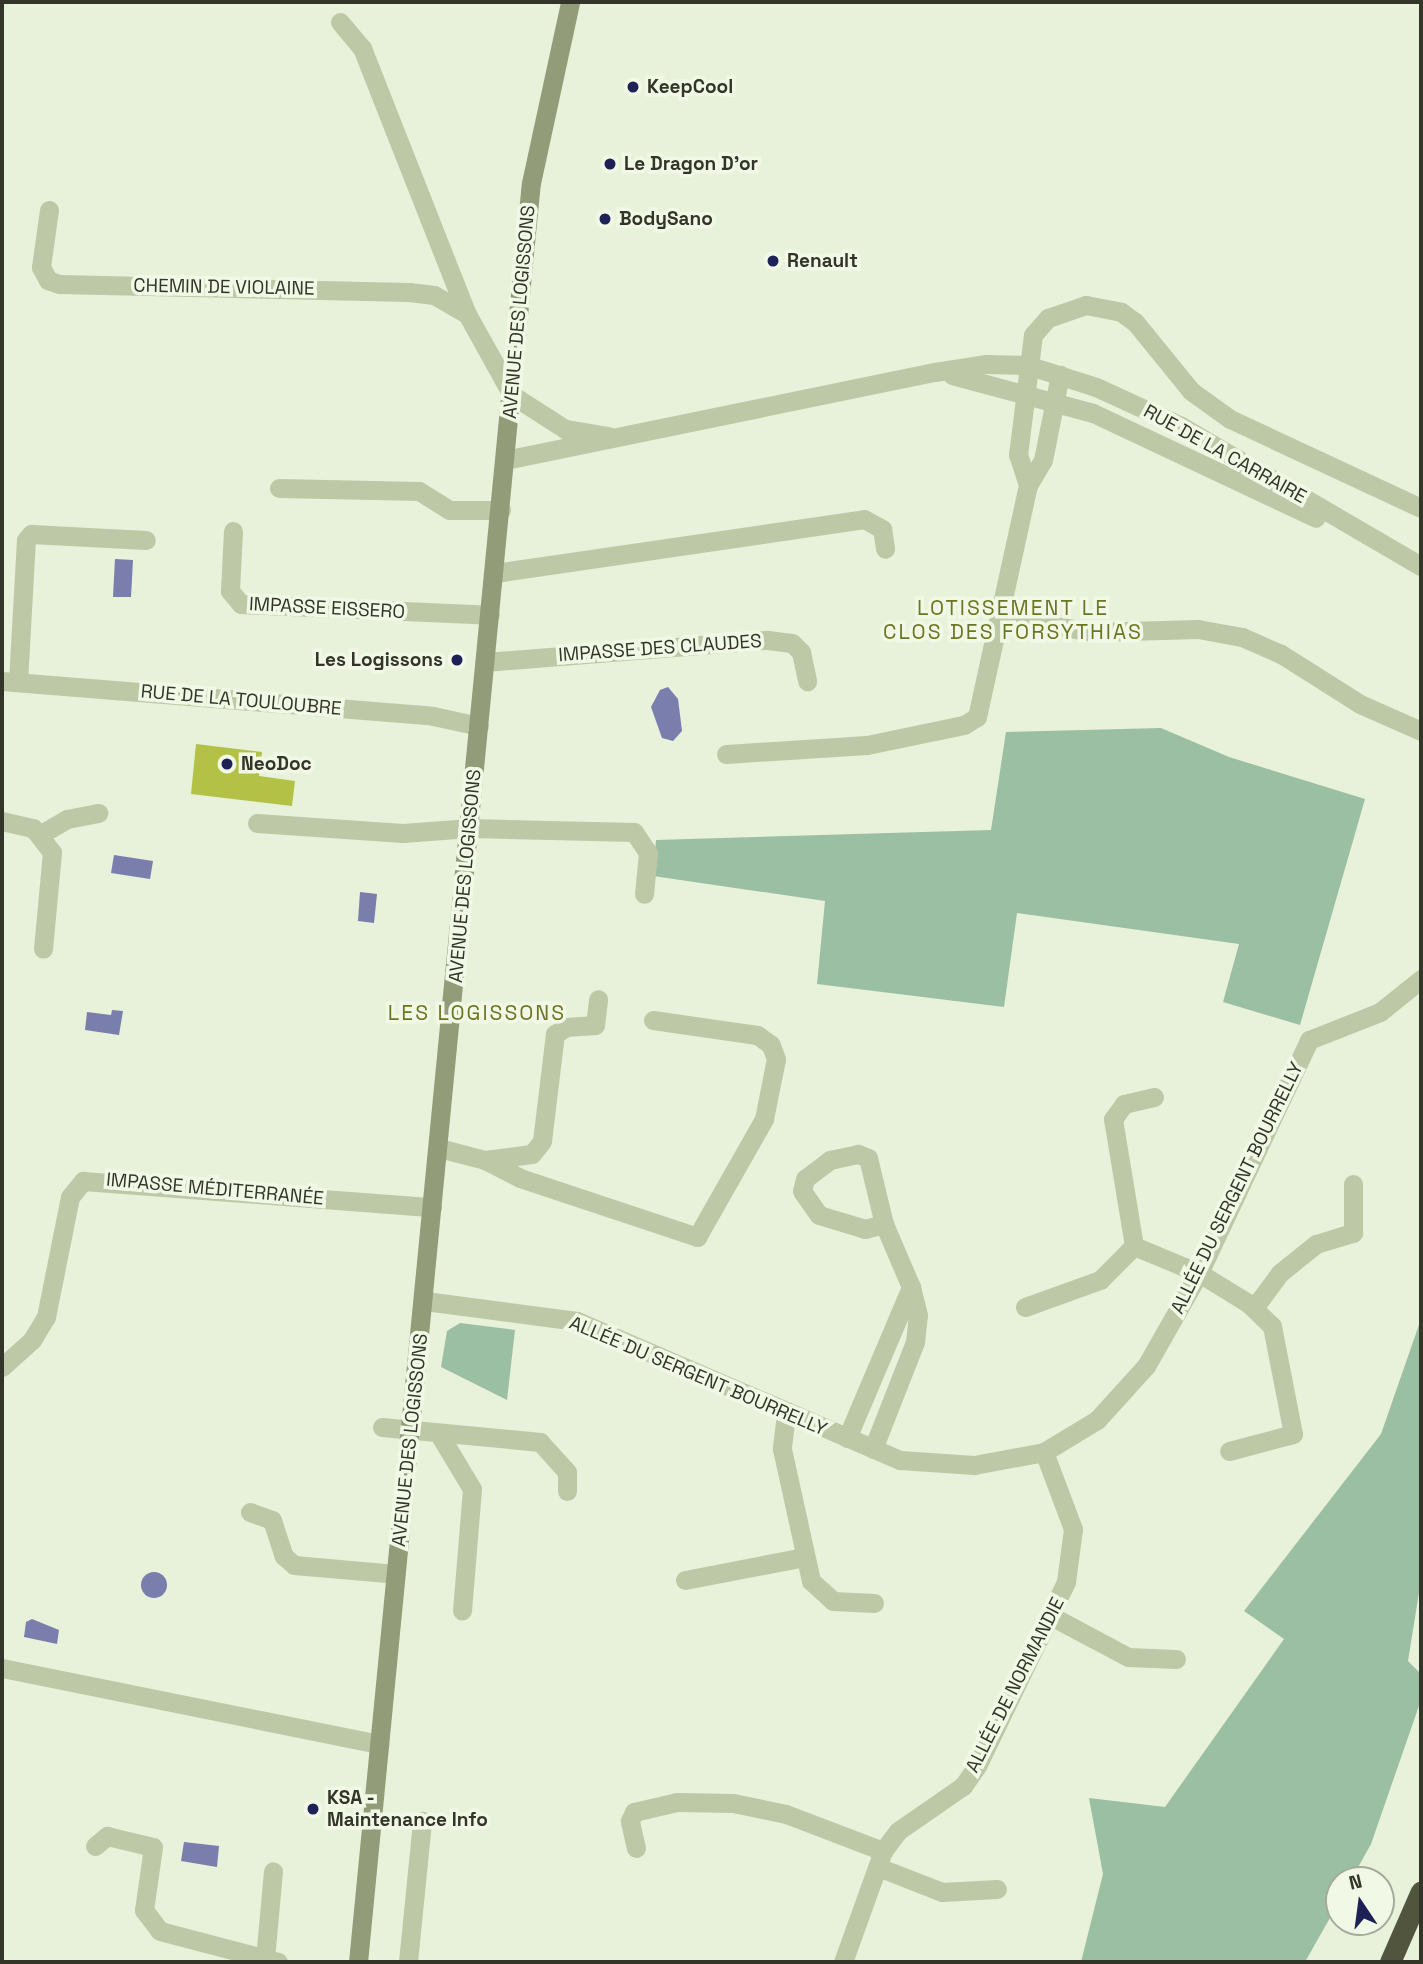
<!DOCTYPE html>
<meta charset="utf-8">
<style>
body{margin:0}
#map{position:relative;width:1423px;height:1964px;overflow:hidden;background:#e8f1da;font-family:"Space Grotesk",sans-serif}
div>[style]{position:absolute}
.green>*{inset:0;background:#9bbfa2}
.water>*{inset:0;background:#7a7ead}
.round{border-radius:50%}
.building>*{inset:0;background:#b3c247}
.minor>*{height:19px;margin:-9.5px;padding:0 9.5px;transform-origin:9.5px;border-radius:9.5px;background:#bdc8a7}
.tertiary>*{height:19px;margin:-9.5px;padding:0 9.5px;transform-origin:9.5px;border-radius:9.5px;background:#bdc8a7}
.secondary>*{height:19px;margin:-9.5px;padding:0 9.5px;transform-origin:9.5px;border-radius:9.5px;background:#939c78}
.motorway>*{height:21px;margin:-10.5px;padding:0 10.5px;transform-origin:10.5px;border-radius:10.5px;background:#51553e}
.dots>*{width:19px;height:19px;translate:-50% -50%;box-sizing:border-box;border:4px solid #f1f9e6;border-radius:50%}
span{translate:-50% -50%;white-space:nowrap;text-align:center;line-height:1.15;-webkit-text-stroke:7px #f1f9e6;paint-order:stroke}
.poi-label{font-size:19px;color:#323527;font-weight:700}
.left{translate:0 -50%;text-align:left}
.right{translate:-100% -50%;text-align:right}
.street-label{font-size:19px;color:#323527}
.neighbourhood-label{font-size:21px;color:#6c7621;letter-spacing:2px}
.frame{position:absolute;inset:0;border:4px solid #323527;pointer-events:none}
.north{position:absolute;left:1325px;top:1866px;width:70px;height:70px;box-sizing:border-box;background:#f1f9e6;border:2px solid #a5ab9a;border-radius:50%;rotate:347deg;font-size:19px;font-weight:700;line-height:28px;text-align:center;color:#323527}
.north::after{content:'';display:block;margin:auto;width:24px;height:32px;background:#1e2155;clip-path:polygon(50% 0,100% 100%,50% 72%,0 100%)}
</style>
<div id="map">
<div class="green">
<div style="clip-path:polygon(1161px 728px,1229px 757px,1365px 799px,1300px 1025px,1223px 1002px,1239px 944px,1017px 913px,1004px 1007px,817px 984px,825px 901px,653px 876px,656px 840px,991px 830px,1006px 732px)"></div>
<div style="clip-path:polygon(1421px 1319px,1421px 1580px,1408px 1661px,1421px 1674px,1421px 1700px,1371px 1844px,1351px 1880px,1339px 1880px,1339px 1902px,1305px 1962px,1081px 1962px,1103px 1874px,1089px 1798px,1165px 1807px,1284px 1639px,1244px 1611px,1381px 1434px)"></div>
<div style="clip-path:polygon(460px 1323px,515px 1330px,507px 1400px,441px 1367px,447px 1331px)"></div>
</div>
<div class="water">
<div style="clip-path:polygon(115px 559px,133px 560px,131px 597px,113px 597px)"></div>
<div style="clip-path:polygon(668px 687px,678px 699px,682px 731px,673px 741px,662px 738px,651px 707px,660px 690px)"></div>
<div style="clip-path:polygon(114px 855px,153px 861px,150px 879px,111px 873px)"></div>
<div style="clip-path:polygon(360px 892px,377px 894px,374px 923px,358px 921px)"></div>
<div style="clip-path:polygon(112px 1010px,123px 1011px,119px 1035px,85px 1030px,87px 1012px,111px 1015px)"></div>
<div class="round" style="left:141px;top:1572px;width:26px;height:26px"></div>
<div style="clip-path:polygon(32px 1619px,59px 1630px,57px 1644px,24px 1637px,26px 1622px)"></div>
<div style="clip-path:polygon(184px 1842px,219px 1846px,217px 1867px,181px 1861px)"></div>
</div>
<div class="building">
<div style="clip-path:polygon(196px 744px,262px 752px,259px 776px,295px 781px,292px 806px,191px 794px)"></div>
</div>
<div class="minor">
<div style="left:340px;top:22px;width:34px;rotate:50deg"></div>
<div style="left:362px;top:48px;width:286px;rotate:68.5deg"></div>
<div style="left:467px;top:314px;width:93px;rotate:60.9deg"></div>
<div style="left:49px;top:210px;width:58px;rotate:98deg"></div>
<div style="left:41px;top:267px;width:15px;rotate:62deg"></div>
<div style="left:48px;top:280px;width:12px;rotate:20deg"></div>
<div style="left:59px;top:284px;width:350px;rotate:1.3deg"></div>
<div style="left:409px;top:292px;width:25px;rotate:7deg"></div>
<div style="left:434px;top:295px;width:38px;rotate:30deg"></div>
<div style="left:1028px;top:485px;width:32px;rotate:-108deg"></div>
<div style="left:1018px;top:455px;width:121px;rotate:-82.9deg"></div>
<div style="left:1033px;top:335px;width:23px;rotate:-49deg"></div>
<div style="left:1048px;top:318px;width:40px;rotate:-18.9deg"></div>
<div style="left:1086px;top:305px;width:36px;rotate:11deg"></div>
<div style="left:1121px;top:312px;width:17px;rotate:36deg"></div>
<div style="left:1135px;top:322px;width:89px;rotate:50.9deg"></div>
<div style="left:1191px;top:391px;width:48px;rotate:35.7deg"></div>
<div style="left:1230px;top:419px;width:211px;rotate:25deg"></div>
<div style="left:279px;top:488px;width:140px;rotate:1.2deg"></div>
<div style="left:419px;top:491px;width:36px;rotate:32deg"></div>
<div style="left:450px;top:510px;width:51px"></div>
<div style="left:233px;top:531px;width:60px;rotate:92.9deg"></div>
<div style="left:230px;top:591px;width:17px;rotate:50deg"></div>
<div style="left:241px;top:604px;width:249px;rotate:2.5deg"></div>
<div style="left:495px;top:573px;width:373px;rotate:-8.3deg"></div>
<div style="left:864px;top:519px;width:21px;rotate:29deg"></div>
<div style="left:882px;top:529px;width:20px;rotate:81deg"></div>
<div style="left:1000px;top:616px;width:93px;rotate:9.9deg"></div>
<div style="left:1092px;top:632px;width:106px;rotate:-1.6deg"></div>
<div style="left:1198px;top:629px;width:45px;rotate:10.3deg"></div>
<div style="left:1242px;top:637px;width:43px;rotate:23.6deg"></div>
<div style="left:1281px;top:654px;width:93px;rotate:32.3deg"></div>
<div style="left:1360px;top:704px;width:67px;rotate:23.9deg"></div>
<div style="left:485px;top:662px;width:283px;rotate:-4.5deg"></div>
<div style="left:767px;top:640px;width:25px;rotate:7deg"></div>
<div style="left:792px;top:643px;width:13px;rotate:45deg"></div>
<div style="left:801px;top:652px;width:30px;rotate:78deg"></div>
<div style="left:18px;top:682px;width:142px;rotate:-86.8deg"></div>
<div style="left:26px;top:540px;width:8px;rotate:-50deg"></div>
<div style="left:31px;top:534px;width:115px;rotate:3deg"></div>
<div style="left:726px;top:754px;width:141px;rotate:-3.7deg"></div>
<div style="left:867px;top:745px;width:99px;rotate:-11.7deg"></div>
<div style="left:964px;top:725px;width:15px;rotate:-32deg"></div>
<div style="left:977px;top:717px;width:238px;rotate:-77.6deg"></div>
<div style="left:1028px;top:485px;width:29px;rotate:-59deg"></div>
<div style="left:1043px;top:460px;width:87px;rotate:-78.7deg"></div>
<div style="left:2px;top:821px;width:32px;rotate:13deg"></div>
<div style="left:33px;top:828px;width:31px;rotate:52deg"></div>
<div style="left:52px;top:852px;width:97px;rotate:95.3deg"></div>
<div style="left:257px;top:823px;width:146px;rotate:3.9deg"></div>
<div style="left:403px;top:833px;width:67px;rotate:-4.3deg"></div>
<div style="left:470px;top:828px;width:164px;rotate:1.4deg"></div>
<div style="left:634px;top:832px;width:25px;rotate:56deg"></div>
<div style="left:648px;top:853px;width:41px;rotate:95.6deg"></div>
<div style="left:41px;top:834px;width:30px;rotate:-30deg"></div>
<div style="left:67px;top:819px;width:32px;rotate:-11deg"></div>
<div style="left:1154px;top:1097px;width:31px;rotate:167deg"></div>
<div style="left:1124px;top:1104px;width:19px;rotate:126deg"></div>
<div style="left:1113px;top:1119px;width:129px;rotate:80.6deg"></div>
<div style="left:1134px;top:1246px;width:70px;rotate:22.6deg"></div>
<div style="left:1199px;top:1273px;width:57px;rotate:31.5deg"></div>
<div style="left:1248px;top:1303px;width:33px;rotate:44deg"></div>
<div style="left:1272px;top:1326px;width:110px;rotate:79deg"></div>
<div style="left:1293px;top:1434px;width:66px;rotate:165.1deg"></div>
<div style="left:439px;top:1148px;width:48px;rotate:14.6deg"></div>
<div style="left:485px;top:1160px;width:47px;rotate:-7.3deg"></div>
<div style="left:532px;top:1154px;width:16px;rotate:-52deg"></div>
<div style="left:542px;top:1141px;width:108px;rotate:-83.1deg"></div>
<div style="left:555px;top:1034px;width:13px;rotate:-32deg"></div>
<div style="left:566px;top:1027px;width:29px;rotate:-4deg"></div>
<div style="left:595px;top:1025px;width:26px;rotate:-83deg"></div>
<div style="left:485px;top:1160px;width:39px;rotate:27deg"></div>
<div style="left:520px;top:1178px;width:187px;rotate:18.4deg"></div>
<div style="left:697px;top:1237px;width:136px;rotate:-60.4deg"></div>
<div style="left:764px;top:1119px;width:61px;rotate:-78.7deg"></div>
<div style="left:776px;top:1059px;width:15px;rotate:-110deg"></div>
<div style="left:771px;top:1045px;width:17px;rotate:-144deg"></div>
<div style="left:757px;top:1035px;width:105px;rotate:-171.8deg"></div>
<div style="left:425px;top:1301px;width:153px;rotate:7.5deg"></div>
<div style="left:577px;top:1321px;width:352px;rotate:23.3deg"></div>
<div style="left:900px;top:1460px;width:74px;rotate:3.9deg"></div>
<div style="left:974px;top:1465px;width:71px;rotate:-10.5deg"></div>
<div style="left:1044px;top:1452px;width:62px;rotate:-31.1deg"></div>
<div style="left:1097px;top:1420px;width:73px;rotate:-47.8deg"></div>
<div style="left:1146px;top:1366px;width:107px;rotate:-60.3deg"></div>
<div style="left:1199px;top:1273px;width:258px;rotate:-64.7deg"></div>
<div style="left:1309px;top:1040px;width:76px;rotate:-21.5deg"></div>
<div style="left:1380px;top:1012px;width:53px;rotate:-38.8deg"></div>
<div style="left:1025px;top:1307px;width:80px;rotate:-19.8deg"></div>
<div style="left:1100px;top:1280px;width:48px;rotate:-45deg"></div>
<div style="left:1254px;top:1308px;width:44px;rotate:-53.4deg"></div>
<div style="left:1280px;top:1273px;width:46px;rotate:-38.9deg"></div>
<div style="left:1316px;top:1244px;width:39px;rotate:-17deg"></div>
<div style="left:1353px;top:1233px;width:49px;rotate:-90deg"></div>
<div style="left:2px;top:1367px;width:40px;rotate:-42deg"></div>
<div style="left:32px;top:1340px;width:27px;rotate:-59deg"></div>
<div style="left:46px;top:1317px;width:122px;rotate:-78.7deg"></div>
<div style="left:70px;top:1197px;width:21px;rotate:-51deg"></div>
<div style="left:83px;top:1181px;width:350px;rotate:4.3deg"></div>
<div style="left:786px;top:1414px;width:35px;rotate:97deg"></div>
<div style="left:782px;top:1449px;width:135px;rotate:77.6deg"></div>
<div style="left:811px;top:1581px;width:30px;rotate:42deg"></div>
<div style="left:833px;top:1601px;width:41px;rotate:2.8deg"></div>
<div style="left:382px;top:1427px;width:159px;rotate:5.4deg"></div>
<div style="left:540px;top:1442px;width:40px;rotate:48deg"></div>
<div style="left:567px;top:1472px;width:19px;rotate:90deg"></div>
<div style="left:439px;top:1434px;width:64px;rotate:59deg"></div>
<div style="left:472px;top:1489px;width:122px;rotate:94.7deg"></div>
<div style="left:847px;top:1438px;width:164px;rotate:-67deg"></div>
<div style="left:873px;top:1449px;width:115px;rotate:-68.6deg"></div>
<div style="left:915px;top:1342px;width:27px;rotate:-84deg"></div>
<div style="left:918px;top:1315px;width:29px;rotate:-104deg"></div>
<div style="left:911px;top:1287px;width:69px;rotate:-113.2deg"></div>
<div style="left:884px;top:1224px;width:68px;rotate:-103.6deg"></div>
<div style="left:868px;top:1158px;width:11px;rotate:-158deg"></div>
<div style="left:858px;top:1154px;width:29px;rotate:168deg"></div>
<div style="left:830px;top:1160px;width:31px;rotate:143deg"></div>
<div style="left:805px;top:1179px;width:12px;rotate:104deg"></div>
<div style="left:802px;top:1191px;width:29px;rotate:55deg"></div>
<div style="left:819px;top:1215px;width:48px;rotate:16.9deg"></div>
<div style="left:865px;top:1229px;width:20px;rotate:-15deg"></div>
<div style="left:250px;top:1512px;width:23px;rotate:20deg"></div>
<div style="left:272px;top:1520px;width:38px;rotate:72deg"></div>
<div style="left:284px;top:1556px;width:13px;rotate:42deg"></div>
<div style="left:294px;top:1565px;width:102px;rotate:5deg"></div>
<div style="left:685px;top:1580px;width:121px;rotate:-10.9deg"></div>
<div style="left:1051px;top:1616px;width:87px;rotate:28deg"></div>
<div style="left:1128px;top:1657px;width:48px;rotate:2.4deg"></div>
<div style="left:2px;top:1668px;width:385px;rotate:11.4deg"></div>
<div style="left:95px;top:1846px;width:16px;rotate:-40deg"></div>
<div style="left:107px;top:1836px;width:47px;rotate:13.4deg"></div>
<div style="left:153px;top:1847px;width:64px;rotate:98.1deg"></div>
<div style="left:144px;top:1910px;width:26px;rotate:53deg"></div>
<div style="left:160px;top:1931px;width:122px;rotate:14.7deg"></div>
<div style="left:636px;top:1848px;width:28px;rotate:-103deg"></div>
<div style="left:630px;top:1821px;width:10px;rotate:-66deg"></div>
<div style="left:634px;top:1812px;width:44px;rotate:-13.1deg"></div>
<div style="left:677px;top:1802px;width:56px;rotate:1deg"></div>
<div style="left:733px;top:1803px;width:54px;rotate:11.7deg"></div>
<div style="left:786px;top:1814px;width:104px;rotate:20.9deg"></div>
<div style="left:878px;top:1867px;width:69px;rotate:21.3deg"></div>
<div style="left:942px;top:1892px;width:55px;rotate:-3.1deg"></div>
<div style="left:265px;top:1959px;width:88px;rotate:-84.8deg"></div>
<div style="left:408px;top:1962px;width:142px;rotate:-84.3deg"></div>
<div style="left:843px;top:1962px;width:118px;rotate:-70.2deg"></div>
<div style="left:883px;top:1851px;width:25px;rotate:-53deg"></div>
<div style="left:898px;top:1831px;width:79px;rotate:-34.7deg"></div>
<div style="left:963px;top:1786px;width:24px;rotate:-55deg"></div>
<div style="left:977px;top:1766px;width:204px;rotate:-64.2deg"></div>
<div style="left:1066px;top:1582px;width:53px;rotate:-82.5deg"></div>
<div style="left:1073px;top:1529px;width:82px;rotate:-110.6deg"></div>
</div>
<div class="tertiary">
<div style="left:952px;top:375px;width:146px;rotate:15.1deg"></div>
<div style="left:1093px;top:413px;width:246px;rotate:25.2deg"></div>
<div style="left:512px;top:395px;width:63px;rotate:32.7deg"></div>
<div style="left:565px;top:429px;width:44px;rotate:9.2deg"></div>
<div style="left:505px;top:460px;width:439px;rotate:-11.6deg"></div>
<div style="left:935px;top:372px;width:52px;rotate:-8.9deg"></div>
<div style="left:986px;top:364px;width:41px;rotate:1.4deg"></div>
<div style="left:1027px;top:365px;width:72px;rotate:17.7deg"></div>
<div style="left:1096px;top:387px;width:94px;rotate:24.6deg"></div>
<div style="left:1181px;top:426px;width:278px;rotate:30.3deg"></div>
<div style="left:2px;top:681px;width:432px;rotate:4.6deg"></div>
<div style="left:433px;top:716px;width:47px;rotate:12.3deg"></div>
</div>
<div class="secondary">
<div style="left:358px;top:1962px;width:1787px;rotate:-84.45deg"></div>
<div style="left:531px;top:183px;width:185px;rotate:-77.8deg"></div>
</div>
<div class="motorway">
<div style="left:1390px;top:1962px;width:77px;rotate:-66.4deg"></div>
</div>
<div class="dots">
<div style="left:633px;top:87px;background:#1e2155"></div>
<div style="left:610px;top:164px;background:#1e2155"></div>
<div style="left:605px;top:219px;background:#1e2155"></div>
<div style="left:773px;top:261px;background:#1e2155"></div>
<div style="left:457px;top:660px;background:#1e2155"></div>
<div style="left:227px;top:764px;background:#1e2155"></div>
<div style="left:313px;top:1809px;background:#1e2155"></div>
</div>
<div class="poi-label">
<span class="left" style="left:647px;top:87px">KeepCool</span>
<span class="left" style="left:624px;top:164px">Le Dragon D'or</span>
<span class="left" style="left:619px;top:219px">BodySano</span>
<span class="left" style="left:787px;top:261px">Renault</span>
<span class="right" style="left:443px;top:660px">Les Logissons</span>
<span class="left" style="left:241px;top:764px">NeoDoc</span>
<span class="left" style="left:327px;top:1809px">KSA -<br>Maintenance Info</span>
</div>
<div class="street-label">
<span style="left:224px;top:287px;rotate:1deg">CHEMIN DE VIOLAINE</span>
<span style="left:519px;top:312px;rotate:-85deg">AVENUE DES LOGISSONS</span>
<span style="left:1225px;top:454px;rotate:29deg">RUE DE LA CARRAIRE</span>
<span style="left:327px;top:608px;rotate:3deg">IMPASSE EISSERO</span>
<span style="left:660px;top:648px;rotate:-4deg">IMPASSE DES CLAUDES</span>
<span style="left:241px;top:700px;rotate:5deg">RUE DE LA TOULOUBRE</span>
<span style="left:465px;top:876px;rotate:-85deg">AVENUE DES LOGISSONS</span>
<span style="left:1237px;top:1188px;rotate:-64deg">ALLÉE DU SERGENT BOURRELLY</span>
<span style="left:215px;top:1189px;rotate:5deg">IMPASSE MÉDITERRANÉE</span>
<span style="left:698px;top:1376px;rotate:23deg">ALLÉE DU SERGENT BOURRELLY</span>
<span style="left:410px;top:1440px;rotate:-84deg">AVENUE DES LOGISSONS</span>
<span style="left:1015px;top:1685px;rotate:-63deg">ALLÉE DE NORMANDIE</span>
</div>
<div class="neighbourhood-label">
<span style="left:1013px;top:620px">LOTISSEMENT LE<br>CLOS DES FORSYTHIAS</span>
<span style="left:477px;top:1013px">LES LOGISSONS</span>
</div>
<div class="frame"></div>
<div class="north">N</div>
</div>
